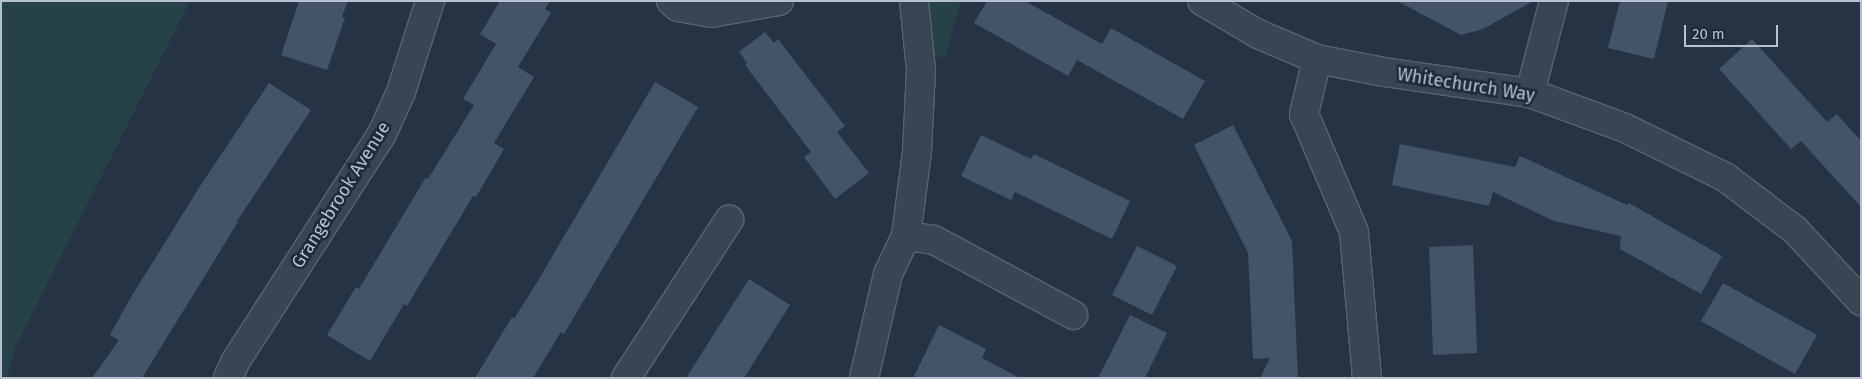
<!DOCTYPE html>
<style>
body{margin:0}
#map{position:relative;width:1862px;height:379px;overflow:hidden;background:#253345;font-family:"Fira Sans",sans-serif}
div>[style]{position:absolute}
.green>*{inset:0;background:#274246}
.building>*{inset:0;background:#445367}
.roads{filter:drop-shadow(1px 0 #586371) drop-shadow(-1px 0 #586371) drop-shadow(0 1px #586371) drop-shadow(0 -1px #586371)}
.street>*{height:28px;margin:-14px;padding:0 14px;transform-origin:14px;border-radius:14px;background:#3a4554}
span{translate:-50% -50%;white-space:nowrap;text-align:center;line-height:1.15;-webkit-text-stroke:5px #1e2a3a;paint-order:stroke}
.street-label{font-size:18px;color:#b7c0ce}
.frame{position:absolute;inset:0;border:2px solid #b7c0ce;pointer-events:none}
.scale{position:absolute;left:1684px;top:25px;width:94px;height:22px;box-sizing:border-box;border:2px solid #b7c0ce;border-top:0;padding-left:6px;font-size:15px;line-height:18px;white-space:nowrap;color:#b7c0ce;-webkit-text-stroke:4px #1e2a3a;paint-order:stroke}
</style>
<div id="map">
<div class="green">
<div style="clip-path:polygon(1px 1px,190px 1px,15px 348px,7px 378px,1px 378px)"></div>
<div style="clip-path:polygon(929px 1px,961px 1px,945px 58px,932px 55px)"></div>
</div>
<div class="building">
<div style="clip-path:polygon(299px 1px,348px 1px,342px 17px,345px 18px,327px 70px,281px 55px)"></div>
<div style="clip-path:polygon(500px 1px,550px 1px,545px 9px,551px 13px,518px 67px,534px 77px,494px 143px,504px 149px,476px 197px,473px 196px,407px 306px,404px 304px,370px 361px,327px 335px,356px 287px,359px 289px,426px 177px,428px 179px,474px 105px,463px 99px,496px 44px,480px 34px)"></div>
<div style="clip-path:polygon(987px 1px,1025px 1px,1102px 44px,1111px 28px,1205px 81px,1183px 119px,1077px 60px,1068px 76px,974px 23px)"></div>
<div style="clip-path:polygon(1397px 1px,1533px 1px,1483px 29px,1461px 35px)"></div>
<div style="clip-path:polygon(1620px 1px,1668px 1px,1654px 59px,1608px 48px)"></div>
<div style="clip-path:polygon(765px 32px,774px 43px,778px 39px,845px 126px,837px 132px,869px 173px,835px 199px,804px 157px,811px 152px,745px 65px,747px 63px,739px 52px)"></div>
<div style="clip-path:polygon(1752px 39px,1827px 122px,1837px 114px,1861px 141px,1861px 207px,1801px 141px,1791px 149px,1719px 69px)"></div>
<div style="clip-path:polygon(655px 82px,698px 107px,564px 334px,561px 332px,533px 378px,475px 378px,512px 317px,514px 319px,536px 284px)"></div>
<div style="clip-path:polygon(269px 83px,311px 110px,237px 221px,238px 222px,142px 378px,92px 378px,119px 340px,110px 335px,128px 302px,202px 183px)"></div>
<div style="clip-path:polygon(1233px 125px,1292px 241px,1298px 378px,1260px 378px,1270px 358px,1253px 359px,1248px 253px,1194px 145px)"></div>
<div style="clip-path:polygon(981px 135px,1031px 159px,1034px 154px,1130px 201px,1112px 239px,1015px 192px,1011px 200px,961px 176px)"></div>
<div style="clip-path:polygon(1400px 144px,1515px 167px,1520px 156px,1627px 205px,1629px 203px,1722px 256px,1701px 294px,1620px 249px,1621px 236px,1554px 221px,1493px 192px,1489px 206px,1392px 185px)"></div>
<div style="clip-path:polygon(1473px 245px,1477px 353px,1433px 355px,1429px 247px)"></div>
<div style="clip-path:polygon(1137px 246px,1177px 266px,1152px 315px,1112px 295px)"></div>
<div style="clip-path:polygon(749px 279px,790px 305px,776px 327px,744px 378px,686px 378px)"></div>
<div style="clip-path:polygon(1723px 283px,1817px 335px,1795px 374px,1701px 321px)"></div>
<div style="clip-path:polygon(1130px 315px,1167px 333px,1145px 378px,1098px 378px)"></div>
<div style="clip-path:polygon(939px 325px,986px 349px,982px 358px,1020px 378px,913px 378px)"></div>
</div>
<div class="roads">
<div class="street">
<div style="left:671px;top:1px;width:9px;rotate:41deg"></div>
<div style="left:678px;top:7px;width:34px;rotate:10deg"></div>
<div style="left:711px;top:13px;width:69px;rotate:-10deg"></div>
<div style="left:914px;top:1px;width:69px;rotate:84.2deg"></div>
<div style="left:921px;top:70px;width:82px;rotate:92.8deg"></div>
<div style="left:917px;top:152px;width:85px;rotate:97.5deg"></div>
<div style="left:906px;top:236px;width:28px;rotate:8deg"></div>
<div style="left:934px;top:240px;width:158px;rotate:28.3deg"></div>
<div style="left:1202px;top:1px;width:65px;rotate:30.5deg"></div>
<div style="left:1258px;top:34px;width:64px;rotate:23deg"></div>
<div style="left:1317px;top:59px;width:68px;rotate:11deg"></div>
<div style="left:1384px;top:72px;width:148px;rotate:8.2deg"></div>
<div style="left:1530px;top:93px;width:101px;rotate:20.2deg"></div>
<div style="left:1625px;top:128px;width:111px;rotate:26.1deg"></div>
<div style="left:1725px;top:177px;width:88px;rotate:37.1deg"></div>
<div style="left:1795px;top:230px;width:97px;rotate:47.1deg"></div>
<div style="left:1317px;top:59px;width:57px;rotate:103.3deg"></div>
<div style="left:1304px;top:114px;width:128px;rotate:67deg"></div>
<div style="left:1354px;top:232px;width:147px;rotate:84.9deg"></div>
<div style="left:1530px;top:93px;width:95px;rotate:-75.4deg"></div>
<div style="left:228px;top:378px;width:17px;rotate:-66deg"></div>
<div style="left:235px;top:362px;width:271px;rotate:-57.2deg"></div>
<div style="left:382px;top:134px;width:46px;rotate:-65.7deg"></div>
<div style="left:401px;top:92px;width:96px;rotate:-72.3deg"></div>
<div style="left:626px;top:378px;width:189px;rotate:-56.9deg"></div>
<div style="left:864px;top:378px;width:107px;rotate:-77deg"></div>
<div style="left:888px;top:274px;width:42px;rotate:-64.7deg"></div>
</div>
</div>
<div class="street-label">
<span style="left:1466px;top:85px;rotate:9deg">Whitechurch Way</span>
<span style="left:341px;top:195px;rotate:-58deg">Grangebrook Avenue</span>
</div>
<div class="frame"></div>
<div class="scale">20 m</div>
</div>
